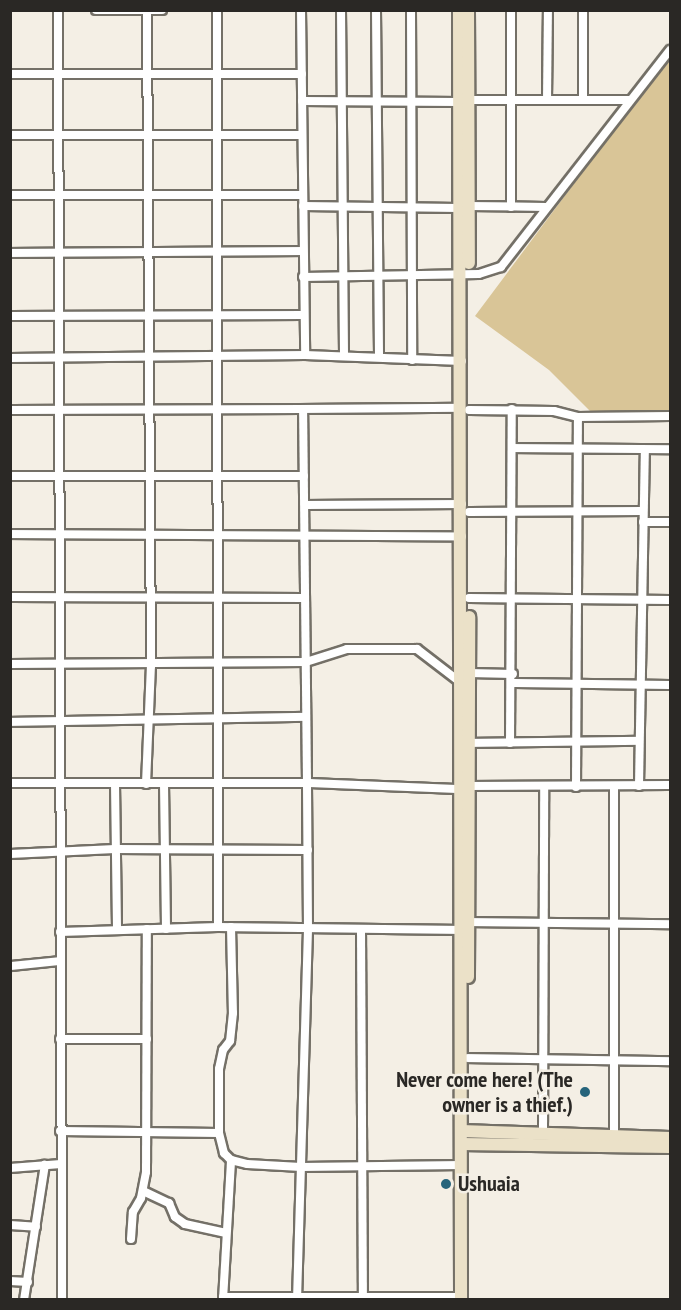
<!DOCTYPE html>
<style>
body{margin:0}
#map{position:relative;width:681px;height:1310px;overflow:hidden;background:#f4efe5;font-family:"PT Sans Narrow",sans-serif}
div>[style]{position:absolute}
.green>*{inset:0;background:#d9c597}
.roads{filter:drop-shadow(2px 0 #747067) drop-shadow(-2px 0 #747067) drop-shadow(0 2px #747067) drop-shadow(0 -2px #747067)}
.street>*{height:8px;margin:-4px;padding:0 4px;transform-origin:4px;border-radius:4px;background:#fff}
.secondary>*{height:12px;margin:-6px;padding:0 6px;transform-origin:6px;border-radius:6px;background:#ebe1c8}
.dots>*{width:16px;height:16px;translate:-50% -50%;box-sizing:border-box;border:3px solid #f4efe5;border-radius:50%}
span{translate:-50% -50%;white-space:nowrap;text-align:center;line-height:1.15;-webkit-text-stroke:5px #f4efe5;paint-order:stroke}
.poi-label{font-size:22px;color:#2a2825;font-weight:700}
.right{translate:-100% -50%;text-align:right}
.left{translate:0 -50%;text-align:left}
.frame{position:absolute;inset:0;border:12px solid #2a2825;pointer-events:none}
</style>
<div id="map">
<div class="green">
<div style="clip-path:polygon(670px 55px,670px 412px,590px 411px,549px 370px,475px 316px)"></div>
</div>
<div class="roads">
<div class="street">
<div style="left:58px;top:10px;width:1290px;rotate:89.82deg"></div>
<div style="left:96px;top:10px;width:66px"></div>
<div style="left:217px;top:10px;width:917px;rotate:89.94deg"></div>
<div style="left:301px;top:10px;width:345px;rotate:89.3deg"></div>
<div style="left:341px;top:10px;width:346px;rotate:89.5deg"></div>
<div style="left:376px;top:10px;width:347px;rotate:89.5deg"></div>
<div style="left:411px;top:10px;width:350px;rotate:89.8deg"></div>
<div style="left:10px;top:74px;width:292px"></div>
<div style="left:583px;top:99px;width:89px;rotate:-90deg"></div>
<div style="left:468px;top:100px;width:161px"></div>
<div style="left:547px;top:100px;width:90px;rotate:-89.4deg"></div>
<div style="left:302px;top:101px;width:157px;rotate:0.4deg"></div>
<div style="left:10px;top:135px;width:292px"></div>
<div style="left:10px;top:195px;width:293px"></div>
<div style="left:303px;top:206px;width:156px;rotate:0.7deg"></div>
<div style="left:468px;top:206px;width:78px;rotate:0.7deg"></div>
<div style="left:511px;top:207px;width:197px;rotate:-90deg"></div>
<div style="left:10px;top:253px;width:292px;rotate:-0.4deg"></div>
<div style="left:303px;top:277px;width:176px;rotate:-1deg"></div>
<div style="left:479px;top:274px;width:23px;rotate:-18deg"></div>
<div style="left:501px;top:267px;width:275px;rotate:-52.1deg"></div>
<div style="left:10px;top:316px;width:294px;rotate:-0.2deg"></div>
<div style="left:10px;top:358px;width:295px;rotate:-0.6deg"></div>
<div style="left:305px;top:355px;width:157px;rotate:2.2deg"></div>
<div style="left:10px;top:410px;width:293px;rotate:-0.2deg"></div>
<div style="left:469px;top:410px;width:85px;rotate:0.7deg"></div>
<div style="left:554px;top:411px;width:25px;rotate:14deg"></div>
<div style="left:578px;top:417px;width:92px;rotate:-0.6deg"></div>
<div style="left:512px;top:448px;width:158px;rotate:0.4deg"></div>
<div style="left:10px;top:476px;width:294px"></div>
<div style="left:305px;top:505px;width:157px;rotate:-0.4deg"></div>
<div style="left:469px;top:512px;width:174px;rotate:-0.3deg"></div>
<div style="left:643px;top:522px;width:27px"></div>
<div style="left:10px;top:534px;width:452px;rotate:0.3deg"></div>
<div style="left:10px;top:597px;width:295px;rotate:0.2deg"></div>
<div style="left:469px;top:598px;width:201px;rotate:0.6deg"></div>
<div style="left:10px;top:664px;width:296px;rotate:-0.4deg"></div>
<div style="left:306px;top:662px;width:43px;rotate:-17.6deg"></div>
<div style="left:347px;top:649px;width:70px"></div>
<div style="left:417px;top:649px;width:54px;rotate:37.5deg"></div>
<div style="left:469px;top:673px;width:44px;rotate:1.3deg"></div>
<div style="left:512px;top:683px;width:158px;rotate:0.7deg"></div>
<div style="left:10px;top:722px;width:295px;rotate:-1deg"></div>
<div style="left:468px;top:743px;width:171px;rotate:-0.7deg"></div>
<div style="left:510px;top:743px;width:334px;rotate:-89.7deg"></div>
<div style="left:10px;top:783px;width:297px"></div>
<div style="left:307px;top:783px;width:374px;rotate:-90.6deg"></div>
<div style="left:303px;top:409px;width:158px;rotate:-0.4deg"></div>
<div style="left:115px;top:784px;width:145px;rotate:89.2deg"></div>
<div style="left:146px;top:784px;width:118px;rotate:-87.6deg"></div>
<div style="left:151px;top:666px;width:656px;rotate:-90.35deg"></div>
<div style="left:164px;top:784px;width:145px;rotate:89.2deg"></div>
<div style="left:468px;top:786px;width:202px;rotate:-0.3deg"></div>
<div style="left:614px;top:786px;width:354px;rotate:90deg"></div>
<div style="left:639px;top:786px;width:336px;rotate:-89deg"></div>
<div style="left:576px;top:787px;width:370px;rotate:-89.7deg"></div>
<div style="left:10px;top:854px;width:105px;rotate:-2.7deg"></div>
<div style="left:115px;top:849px;width:193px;rotate:0.3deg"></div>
<div style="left:468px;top:922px;width:202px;rotate:0.6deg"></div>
<div style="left:231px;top:927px;width:86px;rotate:88.7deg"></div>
<div style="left:233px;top:1013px;width:28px;rotate:96deg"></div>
<div style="left:230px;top:1041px;width:11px;rotate:128deg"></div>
<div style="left:223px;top:1050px;width:19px;rotate:102deg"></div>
<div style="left:219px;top:1069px;width:64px;rotate:90deg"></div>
<div style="left:219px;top:1133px;width:21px;rotate:76deg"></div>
<div style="left:224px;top:1153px;width:10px;rotate:45deg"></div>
<div style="left:231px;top:1160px;width:16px;rotate:14deg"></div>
<div style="left:247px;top:1164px;width:54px;rotate:3.2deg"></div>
<div style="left:301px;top:1167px;width:161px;rotate:-0.7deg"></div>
<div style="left:361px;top:929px;width:369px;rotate:89.7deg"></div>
<div style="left:60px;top:932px;width:158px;rotate:-1.8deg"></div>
<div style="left:218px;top:927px;width:247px;rotate:0.7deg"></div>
<div style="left:10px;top:966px;width:50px;rotate:-5.7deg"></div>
<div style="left:60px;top:1039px;width:87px"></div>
<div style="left:468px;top:1058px;width:202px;rotate:0.9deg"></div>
<div style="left:60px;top:1131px;width:159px;rotate:0.7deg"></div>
<div style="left:543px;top:1134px;width:347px;rotate:-89.8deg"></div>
<div style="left:10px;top:1168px;width:51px;rotate:-4.5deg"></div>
<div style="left:143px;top:1191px;width:29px;rotate:25deg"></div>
<div style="left:169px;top:1203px;width:15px;rotate:67deg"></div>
<div style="left:175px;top:1217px;width:12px;rotate:35deg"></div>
<div style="left:185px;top:1224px;width:42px;rotate:12.4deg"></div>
<div style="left:10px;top:1225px;width:26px;rotate:4deg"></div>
<div style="left:131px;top:1239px;width:27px;rotate:-86deg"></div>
<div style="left:133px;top:1212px;width:16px;rotate:-60deg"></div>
<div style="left:141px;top:1198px;width:26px;rotate:-79deg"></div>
<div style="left:146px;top:1172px;width:243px;rotate:-89.8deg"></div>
<div style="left:10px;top:1281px;width:18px;rotate:3deg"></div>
<div style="left:223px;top:1297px;width:238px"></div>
<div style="left:24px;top:1300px;width:137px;rotate:-81.2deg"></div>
<div style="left:223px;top:1300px;width:140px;rotate:-86.7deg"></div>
<div style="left:297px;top:1300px;width:371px;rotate:-88.3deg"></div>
<div style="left:308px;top:929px;width:146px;rotate:-90.4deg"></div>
<div style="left:307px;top:783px;width:152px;rotate:2.3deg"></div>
</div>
<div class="secondary">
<div style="left:459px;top:10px;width:1290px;rotate:89.91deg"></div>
<div style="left:468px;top:10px;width:253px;rotate:89.8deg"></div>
<div style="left:468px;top:977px;width:360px;rotate:-89.8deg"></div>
<div style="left:461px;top:1131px;width:209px;rotate:1.9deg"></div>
<div style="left:461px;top:1144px;width:209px;rotate:0.8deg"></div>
</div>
</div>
<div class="dots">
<div style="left:585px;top:1092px;background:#26647b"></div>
<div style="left:446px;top:1184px;background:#26647b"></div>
</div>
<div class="poi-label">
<span class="right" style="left:573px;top:1092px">Never come here! (The<br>owner is a thief.)</span>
<span class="left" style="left:458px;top:1184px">Ushuaia</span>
</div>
<div class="frame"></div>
</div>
